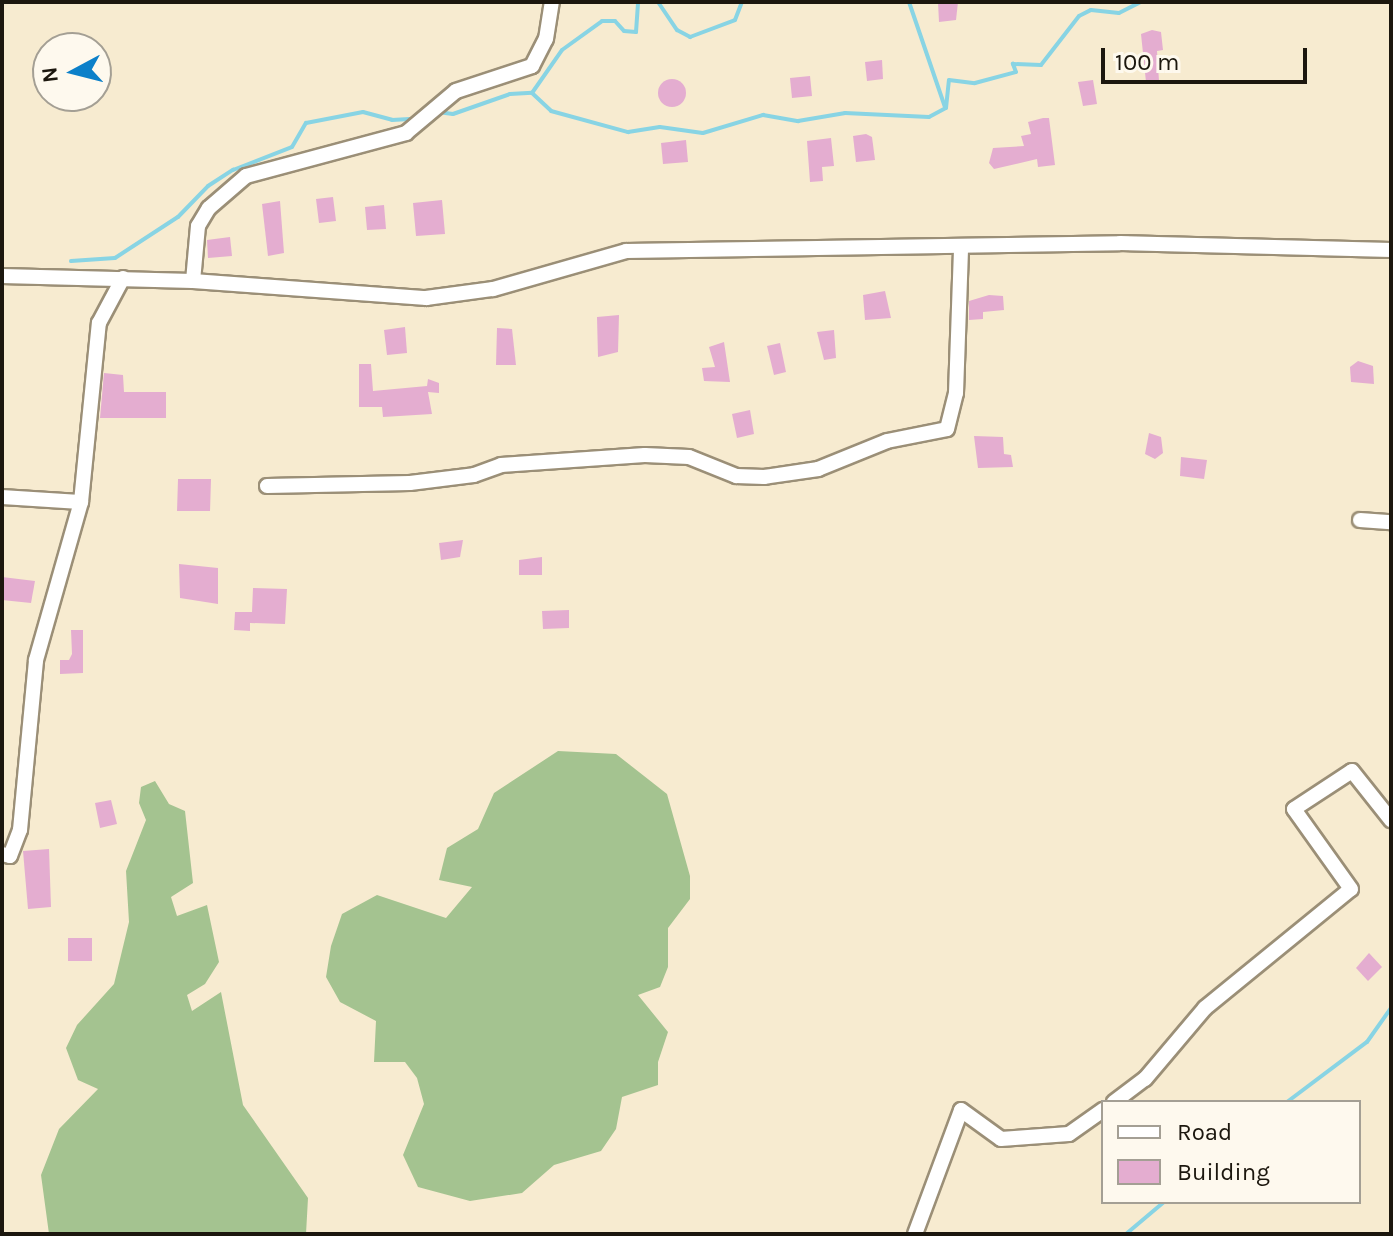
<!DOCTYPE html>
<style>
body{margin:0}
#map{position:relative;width:1393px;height:1236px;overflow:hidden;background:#f7ebd0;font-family:Karla,sans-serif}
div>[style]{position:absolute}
.forest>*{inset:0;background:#a4c390}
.stream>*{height:4px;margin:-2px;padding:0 2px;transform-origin:2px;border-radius:2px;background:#88d4e4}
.building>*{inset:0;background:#e4add0}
.round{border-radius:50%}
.roads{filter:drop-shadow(2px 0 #9b8f77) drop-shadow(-2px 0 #9b8f77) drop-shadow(0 2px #9b8f77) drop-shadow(0 -2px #9b8f77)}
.minor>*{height:14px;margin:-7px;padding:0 7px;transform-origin:7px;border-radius:7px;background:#fff}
span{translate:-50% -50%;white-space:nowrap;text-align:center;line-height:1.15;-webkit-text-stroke:7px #fef9ee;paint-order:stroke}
.frame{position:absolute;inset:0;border:4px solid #1c170e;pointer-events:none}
.legend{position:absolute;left:1101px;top:1100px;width:260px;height:104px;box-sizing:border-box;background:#fef9ee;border:2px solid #a49f94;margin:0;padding:10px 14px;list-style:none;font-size:24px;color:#1c170e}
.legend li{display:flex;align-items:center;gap:16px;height:40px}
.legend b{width:40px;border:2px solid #a49f94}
.north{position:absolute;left:32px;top:32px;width:80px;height:80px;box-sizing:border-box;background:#fef9ee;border:2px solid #a49f94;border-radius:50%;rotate:263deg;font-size:22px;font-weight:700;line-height:32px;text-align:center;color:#1c170e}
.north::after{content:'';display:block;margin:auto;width:28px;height:36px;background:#0c80c9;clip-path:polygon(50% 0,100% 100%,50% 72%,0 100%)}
.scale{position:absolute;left:1101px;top:48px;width:206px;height:36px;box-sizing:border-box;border:4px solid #1c170e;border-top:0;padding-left:10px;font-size:24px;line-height:28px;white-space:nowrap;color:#1c170e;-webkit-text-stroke:6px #fef9ee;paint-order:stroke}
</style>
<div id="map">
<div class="forest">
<div style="clip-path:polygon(558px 751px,616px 754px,667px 794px,690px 876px,690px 899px,668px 928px,668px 967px,660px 987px,638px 995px,668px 1032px,658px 1062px,658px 1085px,622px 1097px,616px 1129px,601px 1151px,554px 1165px,522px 1193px,470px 1201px,418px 1187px,403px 1155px,424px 1104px,417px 1078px,405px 1062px,374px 1062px,376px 1021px,340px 1002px,326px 977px,331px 946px,342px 914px,377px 895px,446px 918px,472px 887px,439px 880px,447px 848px,478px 829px,494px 793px)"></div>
<div style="clip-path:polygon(155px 781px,169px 804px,185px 811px,193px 883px,171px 897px,177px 916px,207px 905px,219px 962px,205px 984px,187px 995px,192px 1011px,221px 992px,243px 1105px,308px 1198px,306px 1234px,49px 1234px,41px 1175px,59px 1129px,98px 1089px,78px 1080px,66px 1048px,77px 1025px,114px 984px,129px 922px,126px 871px,146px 820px,139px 803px,141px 787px)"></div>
</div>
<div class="stream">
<div style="left:658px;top:2px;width:34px;rotate:56deg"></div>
<div style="left:677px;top:30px;width:15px;rotate:28deg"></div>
<div style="left:690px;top:37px;width:48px;rotate:-20.7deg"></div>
<div style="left:735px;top:20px;width:19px;rotate:-69deg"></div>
<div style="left:874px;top:2px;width:9px"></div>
<div style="left:909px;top:2px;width:111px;rotate:71.1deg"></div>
<div style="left:532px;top:93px;width:26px;rotate:43deg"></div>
<div style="left:551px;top:111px;width:80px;rotate:15.3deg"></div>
<div style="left:628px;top:132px;width:32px;rotate:-9deg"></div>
<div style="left:660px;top:127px;width:43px;rotate:7.9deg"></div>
<div style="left:703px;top:133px;width:63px;rotate:-16.7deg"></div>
<div style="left:763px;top:115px;width:36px;rotate:10deg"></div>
<div style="left:798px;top:121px;width:48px;rotate:-9.7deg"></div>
<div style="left:845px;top:113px;width:84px;rotate:2.7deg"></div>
<div style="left:929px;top:117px;width:19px;rotate:-28deg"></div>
<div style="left:946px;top:108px;width:28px;rotate:-84deg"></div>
<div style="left:949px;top:80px;width:26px;rotate:7deg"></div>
<div style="left:975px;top:83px;width:42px;rotate:-15deg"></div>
<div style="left:1016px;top:72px;width:9px;rotate:-111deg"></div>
<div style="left:1013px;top:64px;width:28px;rotate:2deg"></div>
<div style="left:1041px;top:65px;width:62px;rotate:-52.2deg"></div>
<div style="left:1079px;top:16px;width:13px;rotate:-27deg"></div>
<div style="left:1091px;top:10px;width:28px;rotate:6deg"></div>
<div style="left:1119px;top:13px;width:25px;rotate:-27deg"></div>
<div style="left:438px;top:112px;width:15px;rotate:8deg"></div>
<div style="left:453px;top:114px;width:60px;rotate:-19.3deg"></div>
<div style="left:510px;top:94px;width:22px;rotate:-3deg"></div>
<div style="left:532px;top:93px;width:52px;rotate:-55.1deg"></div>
<div style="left:562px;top:50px;width:49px;rotate:-35.9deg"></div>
<div style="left:602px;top:21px;width:13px"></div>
<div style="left:615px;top:21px;width:13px;rotate:48deg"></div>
<div style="left:624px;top:31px;width:12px;rotate:5deg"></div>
<div style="left:636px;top:32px;width:30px;rotate:-86deg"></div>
<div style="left:71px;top:261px;width:44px;rotate:-3.9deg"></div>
<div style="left:115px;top:258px;width:75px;rotate:-33.1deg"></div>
<div style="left:178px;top:217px;width:43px;rotate:-45.9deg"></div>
<div style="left:208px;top:186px;width:30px;rotate:-33deg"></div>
<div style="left:233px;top:170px;width:63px;rotate:-21.3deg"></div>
<div style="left:292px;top:147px;width:28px;rotate:-60deg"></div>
<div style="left:306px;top:123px;width:58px;rotate:-10.9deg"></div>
<div style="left:363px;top:112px;width:30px;rotate:15deg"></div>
<div style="left:392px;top:120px;width:22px;rotate:-3deg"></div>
<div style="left:1287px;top:1102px;width:100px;rotate:-36.9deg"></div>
<div style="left:1367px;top:1042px;width:42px;rotate:-54.8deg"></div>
<div style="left:1126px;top:1234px;width:50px;rotate:-40.1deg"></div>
</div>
<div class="building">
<div style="clip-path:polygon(938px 2px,958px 2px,956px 20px,939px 22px)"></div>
<div style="clip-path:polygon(1152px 30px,1161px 32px,1163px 50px,1157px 51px,1159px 81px,1146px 82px,1141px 34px)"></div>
<div style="clip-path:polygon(882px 60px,883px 79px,867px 81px,865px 62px)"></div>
<div style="clip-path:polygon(810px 76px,812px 96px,792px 98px,790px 78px)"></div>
<div class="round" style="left:658px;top:79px;width:28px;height:28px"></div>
<div style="clip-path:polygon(1093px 80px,1097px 104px,1083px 106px,1078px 82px)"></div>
<div style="clip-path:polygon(1043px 118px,1049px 118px,1055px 165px,1038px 167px,1037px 159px,994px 169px,989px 163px,993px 148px,1024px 146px,1021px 136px,1031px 134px,1028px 122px)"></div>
<div style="clip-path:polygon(866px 134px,872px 137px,875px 160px,856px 162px,853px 136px)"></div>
<div style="clip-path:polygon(831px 138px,834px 166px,822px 167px,823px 181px,810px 182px,807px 141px)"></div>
<div style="clip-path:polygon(686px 140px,688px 162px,663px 164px,661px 143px)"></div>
<div style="clip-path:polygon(333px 197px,336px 221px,319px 223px,316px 199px)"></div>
<div style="clip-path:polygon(442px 200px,445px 234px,416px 236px,413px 203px)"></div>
<div style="clip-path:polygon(280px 201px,284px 253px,268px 256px,262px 204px)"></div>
<div style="clip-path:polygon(384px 205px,386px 229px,367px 230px,365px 207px)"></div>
<div style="clip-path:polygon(230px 237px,232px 256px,208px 258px,207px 240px)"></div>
<div style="clip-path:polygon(885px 291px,891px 318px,865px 320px,863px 295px)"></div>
<div style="clip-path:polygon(989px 295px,1003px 296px,1004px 310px,983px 312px,983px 319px,969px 320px,969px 301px)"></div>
<div style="clip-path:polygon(619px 315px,618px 352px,598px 357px,597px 317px)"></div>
<div style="clip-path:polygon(405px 327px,407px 353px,387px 355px,384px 330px)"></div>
<div style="clip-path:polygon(497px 328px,512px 329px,516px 365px,496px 365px)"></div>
<div style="clip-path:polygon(834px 330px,836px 358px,824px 360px,817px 332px)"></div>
<div style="clip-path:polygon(724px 342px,730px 382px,704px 381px,702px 368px,715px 367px,709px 347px)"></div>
<div style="clip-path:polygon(780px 343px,786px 372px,774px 375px,767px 346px)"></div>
<div style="clip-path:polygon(1358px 361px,1373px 366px,1374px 384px,1351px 382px,1350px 367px)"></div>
<div style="clip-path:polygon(359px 364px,371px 364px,373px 391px,427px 386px,428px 379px,439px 383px,439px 393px,428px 392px,432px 414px,383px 417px,382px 407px,359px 407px)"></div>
<div style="clip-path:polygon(104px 373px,123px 375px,124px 392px,166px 392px,166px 418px,100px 418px)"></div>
<div style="clip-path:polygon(750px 410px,754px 434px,737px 438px,732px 414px)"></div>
<div style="clip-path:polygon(1149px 433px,1161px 437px,1163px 453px,1155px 459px,1145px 454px)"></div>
<div style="clip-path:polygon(974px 436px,1003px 437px,1004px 454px,1011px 455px,1013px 467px,978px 468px)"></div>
<div style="clip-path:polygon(1181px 457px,1207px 460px,1204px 479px,1180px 476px)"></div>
<div style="clip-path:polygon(178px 479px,211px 479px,210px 511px,177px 511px)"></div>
<div style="clip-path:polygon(463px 540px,460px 557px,441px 560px,439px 543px)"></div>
<div style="clip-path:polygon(542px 557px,542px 575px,519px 575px,519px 560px)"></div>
<div style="clip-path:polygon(179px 564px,218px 568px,218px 604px,180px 598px)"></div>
<div style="clip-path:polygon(2px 577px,35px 581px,31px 603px,2px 600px)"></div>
<div style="clip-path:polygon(253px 588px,287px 589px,285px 624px,250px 623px,250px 631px,234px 630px,235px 612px,252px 612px)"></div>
<div style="clip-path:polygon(569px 610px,569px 628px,543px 629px,542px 611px)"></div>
<div style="clip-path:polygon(71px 630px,83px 630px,83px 673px,60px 674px,60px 660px,69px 660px,72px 654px)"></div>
<div style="clip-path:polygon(111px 800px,117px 824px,100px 828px,95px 803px)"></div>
<div style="clip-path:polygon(49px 849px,51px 907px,28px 909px,23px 851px)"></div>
<div style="clip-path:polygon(68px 938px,92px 938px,92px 961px,68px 961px)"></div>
<div style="clip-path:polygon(1369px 953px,1382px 967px,1368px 981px,1356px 968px)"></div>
</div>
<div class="roads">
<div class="minor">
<div style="left:2px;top:276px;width:191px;rotate:1.5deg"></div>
<div style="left:193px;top:281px;width:234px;rotate:4.2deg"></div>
<div style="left:426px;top:298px;width:68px;rotate:-7.7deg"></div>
<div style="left:493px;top:289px;width:138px;rotate:-15.9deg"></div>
<div style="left:626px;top:251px;width:494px;rotate:-0.9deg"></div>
<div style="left:1120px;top:243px;width:271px;rotate:1.5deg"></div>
<div style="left:193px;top:281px;width:55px;rotate:-84.8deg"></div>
<div style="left:198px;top:226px;width:21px;rotate:-59deg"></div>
<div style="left:209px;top:208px;width:49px;rotate:-40.9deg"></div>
<div style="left:246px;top:176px;width:166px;rotate:-15deg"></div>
<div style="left:406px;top:133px;width:65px;rotate:-40deg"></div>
<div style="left:456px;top:91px;width:80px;rotate:-18.2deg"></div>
<div style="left:532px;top:66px;width:30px;rotate:-63deg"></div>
<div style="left:546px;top:39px;width:37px;rotate:-81deg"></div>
<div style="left:267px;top:486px;width:143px;rotate:-1.2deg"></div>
<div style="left:410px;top:483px;width:64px;rotate:-7.1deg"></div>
<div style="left:474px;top:475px;width:29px;rotate:-20deg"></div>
<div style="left:501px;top:465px;width:144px;rotate:-4deg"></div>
<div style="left:645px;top:455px;width:44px;rotate:2.6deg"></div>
<div style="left:689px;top:457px;width:51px;rotate:22deg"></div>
<div style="left:736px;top:476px;width:28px;rotate:2deg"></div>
<div style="left:764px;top:477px;width:55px;rotate:-8.4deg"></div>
<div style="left:818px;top:469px;width:74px;rotate:-22.1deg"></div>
<div style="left:887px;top:441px;width:61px;rotate:-11.3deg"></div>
<div style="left:947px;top:429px;width:37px;rotate:-76deg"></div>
<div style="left:956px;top:393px;width:145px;rotate:-88deg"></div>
<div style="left:2px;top:497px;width:79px;rotate:3.6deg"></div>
<div style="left:1360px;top:520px;width:31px;rotate:4deg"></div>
<div style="left:2px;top:854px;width:8px;rotate:14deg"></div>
<div style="left:10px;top:856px;width:28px;rotate:-69deg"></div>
<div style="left:20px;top:830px;width:171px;rotate:-84.6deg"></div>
<div style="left:36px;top:660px;width:164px;rotate:-74.1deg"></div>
<div style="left:81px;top:502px;width:180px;rotate:-84.3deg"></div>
<div style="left:99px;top:323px;width:51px;rotate:-61.9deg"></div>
<div style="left:1114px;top:1102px;width:39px;rotate:-37deg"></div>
<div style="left:1145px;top:1079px;width:93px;rotate:-49.8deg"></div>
<div style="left:1205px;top:1008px;width:188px;rotate:-39.2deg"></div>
<div style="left:1351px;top:889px;width:98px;rotate:-125.5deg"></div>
<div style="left:1294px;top:809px;width:69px;rotate:-33.2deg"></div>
<div style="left:1352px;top:771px;width:63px;rotate:51.5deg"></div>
<div style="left:915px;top:1234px;width:132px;rotate:-69.6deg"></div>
<div style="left:961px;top:1110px;width:49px;rotate:35.9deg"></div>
<div style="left:1001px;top:1139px;width:68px;rotate:-4.2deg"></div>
<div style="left:1069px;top:1134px;width:42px;rotate:-35.2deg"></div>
</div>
</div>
<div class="frame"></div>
<ul class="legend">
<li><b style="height:10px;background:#fff"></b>Road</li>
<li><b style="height:22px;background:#e4add0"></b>Building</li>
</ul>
<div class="north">N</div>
<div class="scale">100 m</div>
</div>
